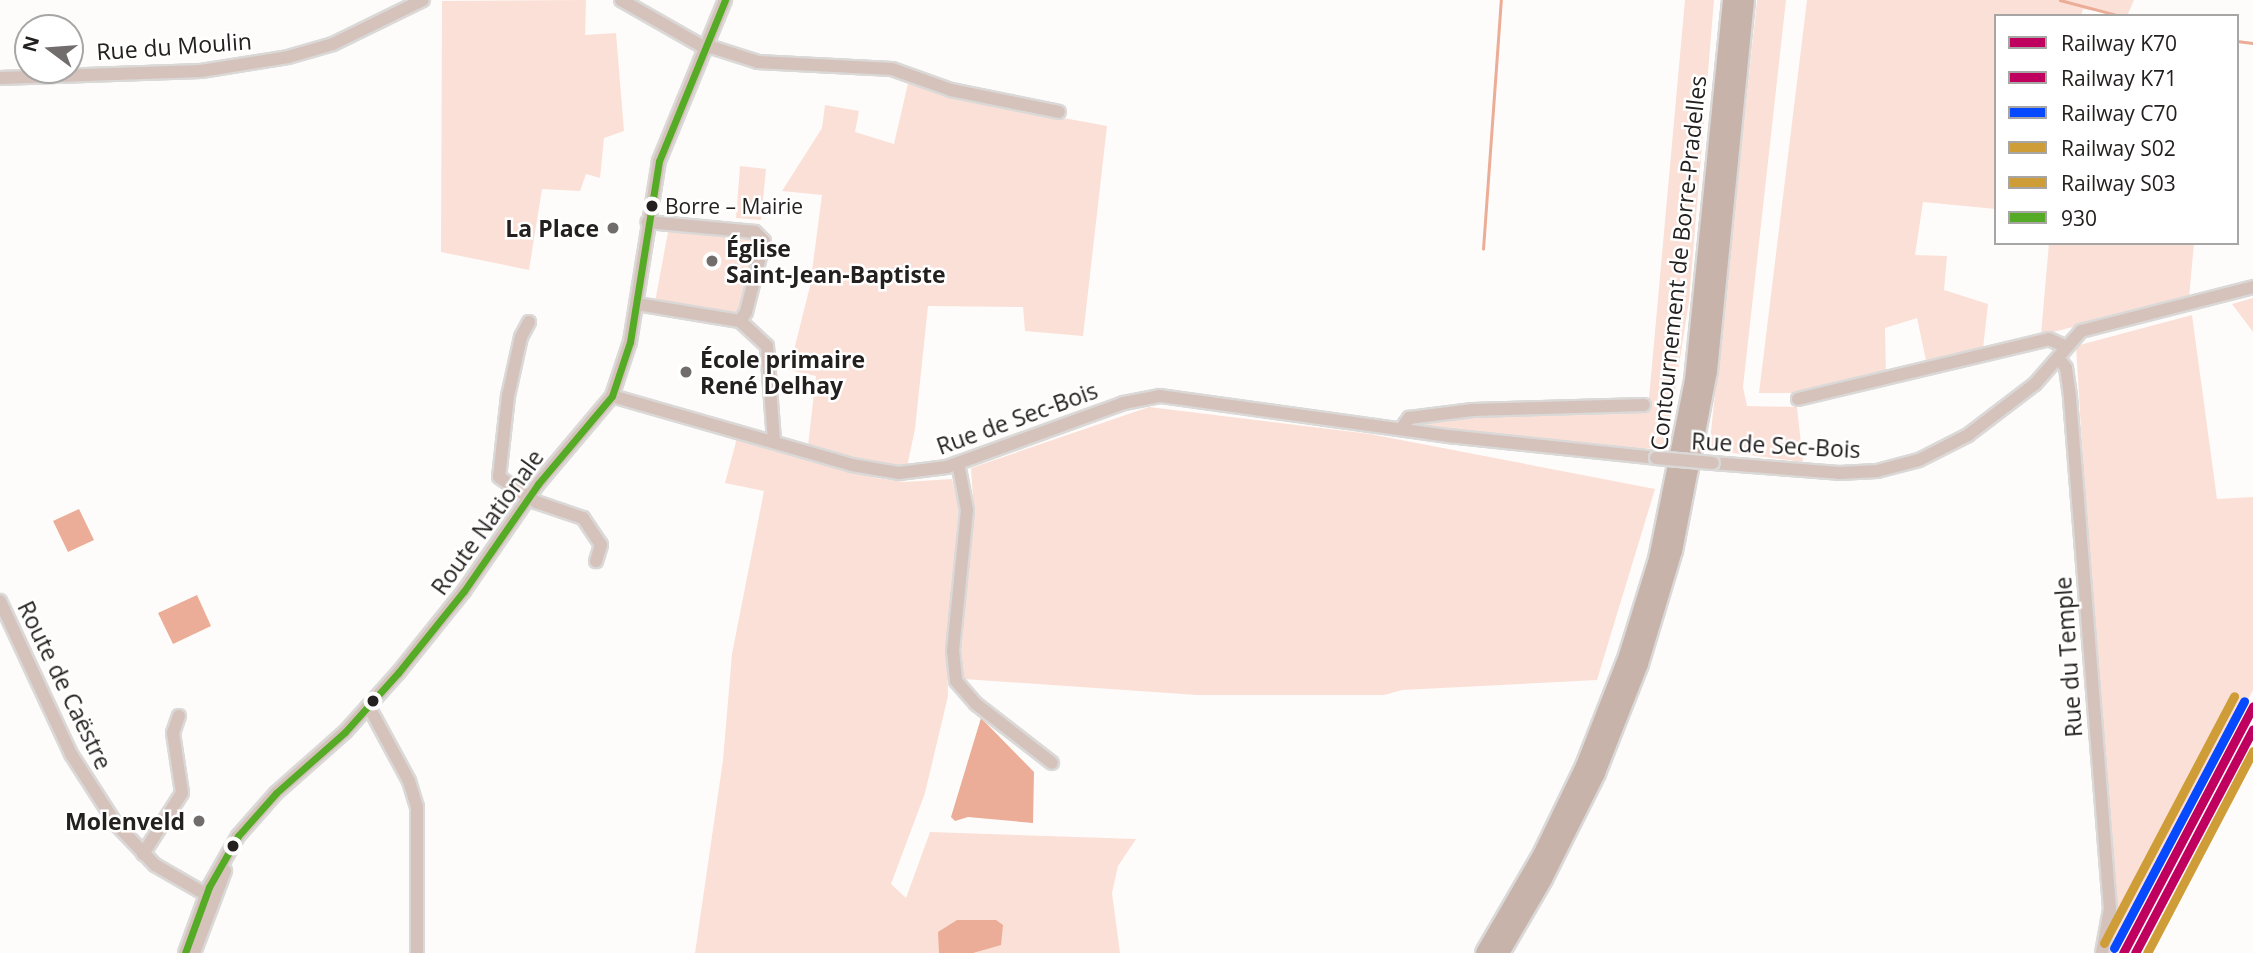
<!DOCTYPE html>
<meta charset="utf-8">
<style>
body{margin:0}
#map{position:relative;width:2253px;height:953px;overflow:hidden;background:#fefcfa;font-family:"Open Sans",sans-serif}
div>[style]{position:absolute}
.green>*{inset:0;background:#fbe0d7}
.water>*{inset:0;background:#ebad97}
.stream>*{height:2.5px;margin:-1.25px;padding:0 1.25px;transform-origin:1.25px;border-radius:1.25px;background:#ebad97}
.roads{filter:drop-shadow(2px 0 #dad9d8) drop-shadow(-2px 0 #dad9d8) drop-shadow(0 2px #dad9d8) drop-shadow(0 -2px #dad9d8)}
.minor>*{height:12px;margin:-6px;padding:0 6px;transform-origin:6px;border-radius:6px;background:#d5c2bb}
.highway>*{height:18px;margin:-9px;padding:0 9px;transform-origin:9px;border-radius:9px;background:#c7b3aa}
.bridges{filter:drop-shadow(2px 0 #dad9d8) drop-shadow(-2px 0 #dad9d8) drop-shadow(0 2px #dad9d8) drop-shadow(0 -2px #dad9d8)}
.minor-bridge>*{height:12px;margin:-6px;padding:0 6px;transform-origin:6px;border-radius:6px;background:#d5c2bb}
.bus-1>*{height:7px;margin:-3.5px;padding:0 3.5px;transform-origin:3.5px;border-radius:3.5px;background:#55ab26}
.rail-1>*{height:9px;margin:-4.5px;padding:0 4.5px;transform-origin:4.5px;border-radius:4.5px;background:#bf005f}
.rail-2>*{height:9px;margin:-4.5px;padding:0 4.5px;transform-origin:4.5px;border-radius:4.5px;background:#bf005f}
.rail-3>*{height:9px;margin:-4.5px;padding:0 4.5px;transform-origin:4.5px;border-radius:4.5px;background:#0749ff}
.rail-4>*{height:9px;margin:-4.5px;padding:0 4.5px;transform-origin:4.5px;border-radius:4.5px;background:#cf9d38}
.rail-5>*{height:9px;margin:-4.5px;padding:0 4.5px;transform-origin:4.5px;border-radius:4.5px;background:#cf9d38}
.dots>*{width:19px;height:19px;translate:-50% -50%;box-sizing:border-box;border:4px solid #fff;border-radius:50%}
span{translate:-50% -50%;white-space:nowrap;text-align:center;line-height:1.15;-webkit-text-stroke:5px #fff;paint-order:stroke}
.bus-label{font-size:21px;color:#23201f}
.left{translate:0 -50%;text-align:left}
.street-label{font-size:23px;color:#23201f}
.poi-label{font-size:23px;color:#23201f;font-weight:700}
.right{translate:-100% -50%;text-align:right}
.legend{position:absolute;left:1994px;top:14px;width:245px;height:231px;box-sizing:border-box;background:#fff;border:2px solid #a7a6a5;margin:0;padding:9px 12px;list-style:none;font-size:21px;color:#23201f}
.legend li{display:flex;align-items:center;gap:14px;height:35px}
.legend b{width:35px;border:2px solid #a7a6a5}
.north{position:absolute;left:14px;top:14px;width:70px;height:70px;box-sizing:border-box;background:#fff;border:2px solid #a7a6a5;border-radius:50%;rotate:286deg;font-size:19px;font-weight:700;line-height:28px;text-align:center;color:#23201f}
.north::after{content:'';display:block;margin:auto;width:24px;height:32px;background:#706d6c;clip-path:polygon(50% 0,100% 100%,50% 72%,0 100%)}
</style>
<div id="map">
<div class="green">
<div style="clip-path:polygon(586px 0,585px 35px,616px 33px,624px 131px,604px 138px,600px 178px,586px 174px,580px 191px,542px 189px,529px 270px,441px 252px,442px 1px)"></div>
<div style="clip-path:polygon(1685px 0,1714px 0,1689px 301px,1666px 448px,1634px 449px,1426px 427px,1422px 420px,1648px 409px)"></div>
<div style="clip-path:polygon(1757px 0,1786px 0,1743px 387px,1747px 406px,1797px 407px,1803px 462px,1709px 450px)"></div>
<div style="clip-path:polygon(1807px 0,2134px 0,2127px 16px,2083px 9px,2081px 16px,1996px 16px,1996px 209px,1923px 202px,1915px 255px,1947px 256px,1944px 290px,1988px 304px,1983px 349px,1927px 365px,1917px 318px,1885px 328px,1886px 375px,1797px 393px,1759px 393px)"></div>
<div style="clip-path:polygon(909px 79px,950px 97px,1107px 126px,1083px 336px,1025px 331px,1023px 307px,928px 306px,915px 429px,907px 467px,865px 462px,808px 446px,816px 376px,789px 370px,810px 286px,822px 195px,782px 191px,822px 128px,825px 105px,859px 111px,855px 132px,894px 144px)"></div>
<div style="clip-path:polygon(740px 166px,766px 169px,761px 220px,736px 218px)"></div>
<div style="clip-path:polygon(668px 232px,759px 238px,740px 317px,655px 302px)"></div>
<div style="clip-path:polygon(2049px 243px,2194px 243px,2189px 298px,2041px 335px)"></div>
<div style="clip-path:polygon(2253px 298px,2253px 332px,2232px 304px)"></div>
<div style="clip-path:polygon(2192px 315px,2217px 499px,2253px 497px,2253px 690px,2116px 953px,2106px 953px,2119px 919px,2099px 728px,2076px 346px)"></div>
<div style="clip-path:polygon(1149px 407px,1370px 434px,1655px 489px,1597px 680px,1402px 690px,1384px 695px,1197px 695px,964px 679px,960px 665px,974px 514px,971px 468px)"></div>
<div style="clip-path:polygon(738px 434px,876px 478px,905px 482px,952px 479px,959px 506px,947px 647px,948px 696px,925px 793px,891px 884px,906px 898px,930px 832px,1136px 839px,1118px 866px,1112px 893px,1120px 953px,695px 953px,723px 760px,732px 654px,764px 491px,725px 483px)"></div>
</div>
<div class="water">
<div style="clip-path:polygon(79px 509px,94px 540px,68px 552px,53px 521px)"></div>
<div style="clip-path:polygon(197px 595px,211px 626px,173px 644px,158px 613px)"></div>
<div style="clip-path:polygon(981px 718px,1034px 772px,1033px 823px,968px 817px,955px 821px,951px 817px)"></div>
<div style="clip-path:polygon(957px 920px,996px 920px,1003px 925px,1001px 945px,973px 953px,939px 953px,938px 932px)"></div>
</div>
<div class="stream">
<div style="left:2060px;top:0;width:63px;rotate:14.7deg"></div>
<div style="left:2237px;top:41px;width:16px;rotate:7deg"></div>
<div style="left:1483px;top:249px;width:250px;rotate:-85.9deg"></div>
</div>
<div class="roads">
<div class="minor">
<div style="left:621px;top:0;width:99px;rotate:29.7deg"></div>
<div style="left:708px;top:46px;width:52px;rotate:17.7deg"></div>
<div style="left:758px;top:62px;width:134px;rotate:3deg"></div>
<div style="left:892px;top:69px;width:63px;rotate:19.6deg"></div>
<div style="left:951px;top:90px;width:110px;rotate:11.5deg"></div>
<div style="left:0;top:78px;width:201px;rotate:-2deg"></div>
<div style="left:201px;top:71px;width:88px;rotate:-9.1deg"></div>
<div style="left:288px;top:57px;width:47px;rotate:-16.1deg"></div>
<div style="left:333px;top:44px;width:100px;rotate:-26.1deg"></div>
<div style="left:637px;top:304px;width:104px;rotate:9.4deg"></div>
<div style="left:740px;top:321px;width:11px;rotate:-56deg"></div>
<div style="left:746px;top:312px;width:73px;rotate:-75.8deg"></div>
<div style="left:764px;top:241px;width:13px;rotate:-135deg"></div>
<div style="left:755px;top:232px;width:108px;rotate:-174.7deg"></div>
<div style="left:740px;top:321px;width:37px;rotate:43deg"></div>
<div style="left:767px;top:346px;width:96px;rotate:85.8deg"></div>
<div style="left:529px;top:322px;width:17px;rotate:118deg"></div>
<div style="left:521px;top:337px;width:60px;rotate:102.4deg"></div>
<div style="left:508px;top:396px;width:81px;rotate:96.3deg"></div>
<div style="left:499px;top:477px;width:45px;rotate:34deg"></div>
<div style="left:536px;top:502px;width:50px;rotate:18.8deg"></div>
<div style="left:583px;top:518px;width:32px;rotate:56deg"></div>
<div style="left:601px;top:545px;width:17px;rotate:107deg"></div>
<div style="left:2059px;top:359px;width:11px;rotate:52deg"></div>
<div style="left:2066px;top:368px;width:30px;rotate:82deg"></div>
<div style="left:2070px;top:398px;width:513px;rotate:85.52deg"></div>
<div style="left:2110px;top:909px;width:45px;rotate:100.3deg"></div>
<div style="left:612px;top:396px;width:250px;rotate:16deg"></div>
<div style="left:852px;top:465px;width:48px;rotate:9.7deg"></div>
<div style="left:899px;top:473px;width:48px;rotate:-7.1deg"></div>
<div style="left:947px;top:467px;width:188px;rotate:-19.9deg"></div>
<div style="left:1124px;top:403px;width:37px;rotate:-11deg"></div>
<div style="left:1160px;top:396px;width:291px;rotate:7.9deg"></div>
<div style="left:1448px;top:436px;width:209px;rotate:6deg"></div>
<div style="left:1798px;top:399px;width:258px;rotate:-13.4deg"></div>
<div style="left:2049px;top:339px;width:19px;rotate:25deg"></div>
<div style="left:1401px;top:429px;width:14px;rotate:-54deg"></div>
<div style="left:1409px;top:418px;width:64px;rotate:-7.2deg"></div>
<div style="left:1472px;top:410px;width:172px;rotate:-1.7deg"></div>
<div style="left:958px;top:463px;width:48px;rotate:79.2deg"></div>
<div style="left:967px;top:510px;width:142px;rotate:95.7deg"></div>
<div style="left:953px;top:651px;width:30px;rotate:84deg"></div>
<div style="left:956px;top:681px;width:30px;rotate:49deg"></div>
<div style="left:976px;top:704px;width:96px;rotate:37.8deg"></div>
<div style="left:1713px;top:463px;width:126px;rotate:4.5deg"></div>
<div style="left:1839px;top:473px;width:38px;rotate:-3deg"></div>
<div style="left:1877px;top:471px;width:43px;rotate:-14.7deg"></div>
<div style="left:1919px;top:460px;width:55px;rotate:-27deg"></div>
<div style="left:1968px;top:435px;width:84px;rotate:-37.3deg"></div>
<div style="left:2035px;top:384px;width:70px;rotate:-49deg"></div>
<div style="left:2081px;top:331px;width:178px;rotate:-14.3deg"></div>
<div style="left:0;top:601px;width:169px;rotate:65.1deg"></div>
<div style="left:71px;top:754px;width:83px;rotate:57.3deg"></div>
<div style="left:116px;top:824px;width:57px;rotate:46.4deg"></div>
<div style="left:155px;top:865px;width:68px;rotate:30deg"></div>
<div style="left:369px;top:707px;width:84px;rotate:61.6deg"></div>
<div style="left:409px;top:781px;width:27px;rotate:73deg"></div>
<div style="left:417px;top:807px;width:146px;rotate:90deg"></div>
<div style="left:143px;top:854px;width:72px;rotate:-57.4deg"></div>
<div style="left:182px;top:793px;width:61px;rotate:-98.5deg"></div>
<div style="left:173px;top:733px;width:18px;rotate:-71deg"></div>
<div style="left:185px;top:953px;width:70px;rotate:-70deg"></div>
<div style="left:209px;top:887px;width:59px;rotate:-60.4deg"></div>
<div style="left:238px;top:836px;width:57px;rotate:-48.5deg"></div>
<div style="left:276px;top:793px;width:92px;rotate:-41.5deg"></div>
<div style="left:345px;top:732px;width:79px;rotate:-48.1deg"></div>
<div style="left:398px;top:673px;width:105px;rotate:-51.2deg"></div>
<div style="left:464px;top:591px;width:130px;rotate:-55.3deg"></div>
<div style="left:538px;top:484px;width:115px;rotate:-49.9deg"></div>
<div style="left:612px;top:396px;width:57px;rotate:-71.6deg"></div>
<div style="left:630px;top:342px;width:183px;rotate:-80.9deg"></div>
<div style="left:659px;top:161px;width:174px;rotate:-67.7deg"></div>
<div style="left:194px;top:953px;width:88px;rotate:-69.3deg"></div>
</div>
<div class="highway">
<div style="left:1485px;top:953px;width:113px;rotate:-59.8deg"></div>
<div style="left:1542px;top:855px;width:99px;rotate:-64.2deg"></div>
<div style="left:1585px;top:766px;width:118px;rotate:-68.6deg"></div>
<div style="left:1628px;top:656px;width:102px;rotate:-72.8deg"></div>
<div style="left:1658px;top:559px;width:182px;rotate:-78.6deg"></div>
<div style="left:1694px;top:381px;width:383px;rotate:-84.3deg"></div>
<div style="left:1500px;top:953px;width:86px;rotate:-59.8deg"></div>
<div style="left:1543px;top:879px;width:119px;rotate:-63.4deg"></div>
<div style="left:1596px;top:773px;width:117px;rotate:-68.5deg"></div>
<div style="left:1639px;top:664px;width:118px;rotate:-73.3deg"></div>
<div style="left:1673px;top:551px;width:183px;rotate:-79deg"></div>
<div style="left:1708px;top:371px;width:373px;rotate:-84.3deg"></div>
</div>
</div>
<div class="bridges">
<div class="minor-bridge">
<div style="left:1656px;top:458px;width:57px;rotate:5deg"></div>
</div>
</div>
<div class="bus-1">
<div style="left:185px;top:953px;width:70px;rotate:-70deg"></div>
<div style="left:209px;top:887px;width:59px;rotate:-60.4deg"></div>
<div style="left:238px;top:836px;width:57px;rotate:-48.5deg"></div>
<div style="left:276px;top:793px;width:92px;rotate:-41.5deg"></div>
<div style="left:345px;top:732px;width:79px;rotate:-48.1deg"></div>
<div style="left:398px;top:673px;width:105px;rotate:-51.2deg"></div>
<div style="left:464px;top:591px;width:130px;rotate:-55.3deg"></div>
<div style="left:538px;top:484px;width:115px;rotate:-49.9deg"></div>
<div style="left:612px;top:396px;width:57px;rotate:-71.6deg"></div>
<div style="left:630px;top:342px;width:183px;rotate:-80.9deg"></div>
<div style="left:659px;top:161px;width:174px;rotate:-67.7deg"></div>
</div>
<div class="rail-1">
<div style="left:2123px;top:953px;width:279px;rotate:-62.2deg"></div>
</div>
<div class="rail-2">
<div style="left:2135px;top:953px;width:253px;rotate:-62.2deg"></div>
</div>
<div class="rail-3">
<div style="left:2114px;top:948px;width:279px;rotate:-62.2deg"></div>
</div>
<div class="rail-4">
<div style="left:2147px;top:953px;width:228px;rotate:-62.3deg"></div>
</div>
<div class="rail-5">
<div style="left:2104px;top:943px;width:279px;rotate:-62.2deg"></div>
</div>
<div class="dots">
<div style="left:652px;top:206px;background:#23201f"></div>
<div style="left:613px;top:228px;background:#706d6c"></div>
<div style="left:712px;top:261px;background:#706d6c"></div>
<div style="left:686px;top:372px;background:#706d6c"></div>
<div style="left:373px;top:701px;background:#23201f"></div>
<div style="left:199px;top:821px;background:#706d6c"></div>
<div style="left:233px;top:846px;background:#23201f"></div>
</div>
<div class="bus-label">
<span class="left" style="left:665px;top:206px">Borre – Mairie</span>
</div>
<div class="street-label">
<span style="left:174px;top:46px;rotate:-4deg">Rue du Moulin</span>
<span style="left:1678px;top:263px;rotate:-84deg">Contournement de Borre-Pradelles</span>
<span style="left:1017px;top:418px;rotate:-20deg">Rue de Sec-Bois</span>
<span style="left:1776px;top:445px;rotate:3deg">Rue de Sec-Bois</span>
<span style="left:487px;top:522px;rotate:-54deg">Route Nationale</span>
<span style="left:2068px;top:657px;rotate:-94deg">Rue du Temple</span>
<span style="left:65px;top:685px;rotate:64deg">Route de Caëstre</span>
</div>
<div class="poi-label">
<span class="right" style="left:599px;top:228px">La Place</span>
<span class="left" style="left:726px;top:261px">Église<br>Saint-Jean-Baptiste</span>
<span class="left" style="left:700px;top:372px">École primaire<br>René Delhay</span>
<span class="right" style="left:185px;top:821px">Molenveld</span>
</div>
<ul class="legend">
<li><b style="height:9px;background:#bf005f"></b>Railway K70</li>
<li><b style="height:9px;background:#bf005f"></b>Railway K71</li>
<li><b style="height:9px;background:#0749ff"></b>Railway C70</li>
<li><b style="height:9px;background:#cf9d38"></b>Railway S02</li>
<li><b style="height:9px;background:#cf9d38"></b>Railway S03</li>
<li><b style="height:9px;background:#55ab26"></b>930</li>
</ul>
<div class="north">N</div>
</div>
